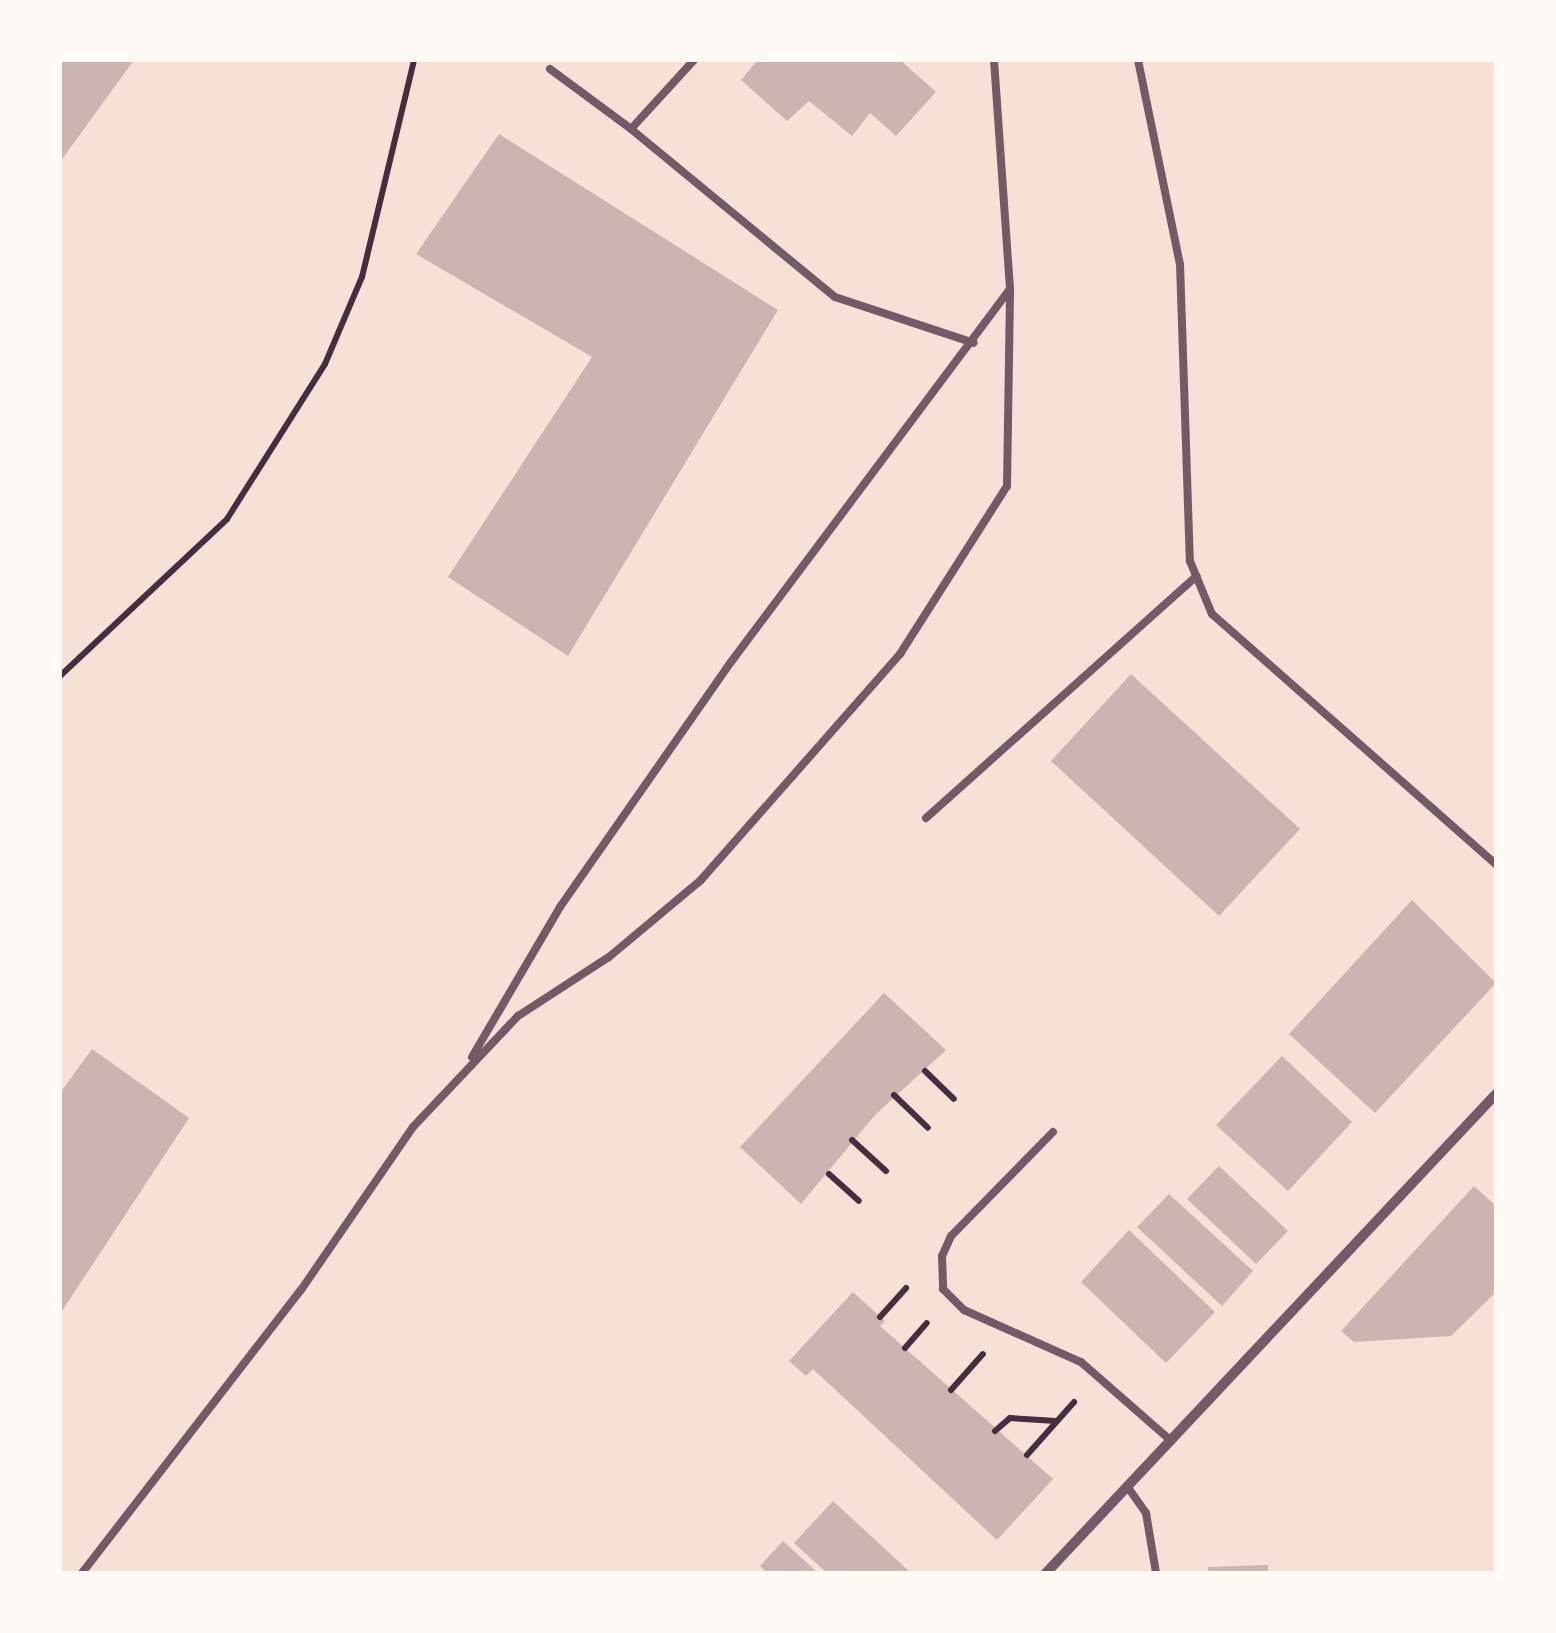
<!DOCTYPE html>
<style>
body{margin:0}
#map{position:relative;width:1556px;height:1633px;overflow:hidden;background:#f7e1d7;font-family:"DM Sans",sans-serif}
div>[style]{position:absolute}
.building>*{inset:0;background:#ccb4b1}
.path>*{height:6px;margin:-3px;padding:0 3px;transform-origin:3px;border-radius:3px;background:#4a2c40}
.service>*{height:8px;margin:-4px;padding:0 4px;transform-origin:4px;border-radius:4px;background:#755966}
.minor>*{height:10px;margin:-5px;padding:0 5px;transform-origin:5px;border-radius:5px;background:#755966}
span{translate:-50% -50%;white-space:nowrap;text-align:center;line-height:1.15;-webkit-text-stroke:9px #fffaf5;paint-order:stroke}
.frame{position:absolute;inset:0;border:62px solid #fffaf5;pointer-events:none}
</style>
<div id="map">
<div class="building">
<div style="clip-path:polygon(60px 60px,134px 60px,60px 162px)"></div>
<div style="clip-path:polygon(758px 60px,900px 60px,936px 92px,896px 136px,870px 113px,852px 136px,809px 101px,787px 121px,741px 80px)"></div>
<div style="clip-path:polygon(499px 134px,778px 310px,568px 656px,448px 577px,592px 357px,416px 254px)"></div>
<div style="clip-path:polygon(1131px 674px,1300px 829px,1219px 916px,1051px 761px)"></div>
<div style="clip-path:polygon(1412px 900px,1496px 983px,1375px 1113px,1289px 1034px)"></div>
<div style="clip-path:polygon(884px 993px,946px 1050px,874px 1116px,801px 1204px,740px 1147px)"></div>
<div style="clip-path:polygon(92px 1049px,189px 1118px,60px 1314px,60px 1093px)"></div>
<div style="clip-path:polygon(1282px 1056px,1352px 1122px,1288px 1191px,1216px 1125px)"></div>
<div style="clip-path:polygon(1219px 1166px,1288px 1231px,1256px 1264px,1187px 1199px)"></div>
<div style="clip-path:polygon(1474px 1186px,1496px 1206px,1496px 1292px,1451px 1336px,1354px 1342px,1341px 1331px)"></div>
<div style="clip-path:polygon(1169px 1194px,1253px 1271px,1222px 1306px,1137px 1227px)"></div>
<div style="clip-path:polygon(1129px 1230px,1215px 1312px,1166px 1363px,1081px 1282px)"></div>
<div style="clip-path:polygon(853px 1292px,885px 1321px,880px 1326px,1053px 1479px,997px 1540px,813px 1369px,806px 1376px,789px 1361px)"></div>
<div style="clip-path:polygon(833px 1501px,911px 1573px,827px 1573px,794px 1543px)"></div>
<div style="clip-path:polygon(783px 1541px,818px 1573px,767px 1573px,760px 1566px)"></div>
<div style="clip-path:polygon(1268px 1565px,1268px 1573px,1208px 1573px,1208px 1567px)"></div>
</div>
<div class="path">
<div style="left:60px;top:676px;width:229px;rotate:-43.2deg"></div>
<div style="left:227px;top:519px;width:183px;rotate:-57.7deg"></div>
<div style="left:325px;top:364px;width:95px;rotate:-67deg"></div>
<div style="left:362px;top:277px;width:223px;rotate:-76.5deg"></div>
<div style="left:925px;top:1071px;width:40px;rotate:44deg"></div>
<div style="left:894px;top:1095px;width:47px;rotate:44.1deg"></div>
<div style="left:852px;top:1140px;width:46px;rotate:42.4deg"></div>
<div style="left:829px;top:1174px;width:40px;rotate:42deg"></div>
<div style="left:880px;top:1317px;width:39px;rotate:-48deg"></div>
<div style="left:905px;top:1348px;width:33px;rotate:-49deg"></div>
<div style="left:951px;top:1390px;width:48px;rotate:-48.4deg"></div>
<div style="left:995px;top:1431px;width:20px;rotate:-41deg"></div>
<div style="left:1010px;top:1418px;width:46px;rotate:3.7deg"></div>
<div style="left:1027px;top:1455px;width:71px;rotate:-48.4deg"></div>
</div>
<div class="service">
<div style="left:694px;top:60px;width:93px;rotate:132.4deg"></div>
<div style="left:631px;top:129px;width:264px;rotate:39.5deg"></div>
<div style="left:835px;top:297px;width:146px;rotate:18.3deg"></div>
<div style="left:1138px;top:60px;width:208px;rotate:78.4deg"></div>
<div style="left:1180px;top:264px;width:297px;rotate:88.1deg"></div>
<div style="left:1190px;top:561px;width:57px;rotate:67.5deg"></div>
<div style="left:1212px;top:614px;width:378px;rotate:41.4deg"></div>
<div style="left:550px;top:69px;width:101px;rotate:36.5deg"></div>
<div style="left:926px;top:818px;width:363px;rotate:-41.8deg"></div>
<div style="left:472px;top:1057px;width:174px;rotate:-59.6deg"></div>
<div style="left:560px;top:907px;width:299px;rotate:-55.1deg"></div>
<div style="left:731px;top:662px;width:464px;rotate:-53.2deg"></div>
<div style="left:1053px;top:1132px;width:146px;rotate:134.4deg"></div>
<div style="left:951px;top:1236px;width:22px;rotate:114deg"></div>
<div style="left:942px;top:1256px;width:33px;rotate:88deg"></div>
<div style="left:943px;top:1289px;width:30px;rotate:45deg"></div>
<div style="left:964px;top:1310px;width:128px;rotate:24deg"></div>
<div style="left:1081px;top:1362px;width:117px;rotate:41.2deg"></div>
<div style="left:1127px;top:1486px;width:33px;rotate:55deg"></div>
<div style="left:1146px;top:1513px;width:61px;rotate:80.5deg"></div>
<div style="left:82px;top:1573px;width:358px;rotate:-52.3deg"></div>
<div style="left:301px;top:1290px;width:198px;rotate:-55.5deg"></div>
<div style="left:413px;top:1127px;width:153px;rotate:-46.6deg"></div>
<div style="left:518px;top:1016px;width:108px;rotate:-33deg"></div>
<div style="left:609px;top:957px;width:119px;rotate:-39.9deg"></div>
<div style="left:700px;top:881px;width:303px;rotate:-48.6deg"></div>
<div style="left:900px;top:654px;width:199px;rotate:-57.5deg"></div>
<div style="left:1007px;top:486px;width:197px;rotate:-89.1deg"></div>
<div style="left:1010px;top:289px;width:230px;rotate:-94deg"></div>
</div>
<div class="minor">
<div style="left:1046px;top:1573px;width:657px;rotate:-46.79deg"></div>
</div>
<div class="frame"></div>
</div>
